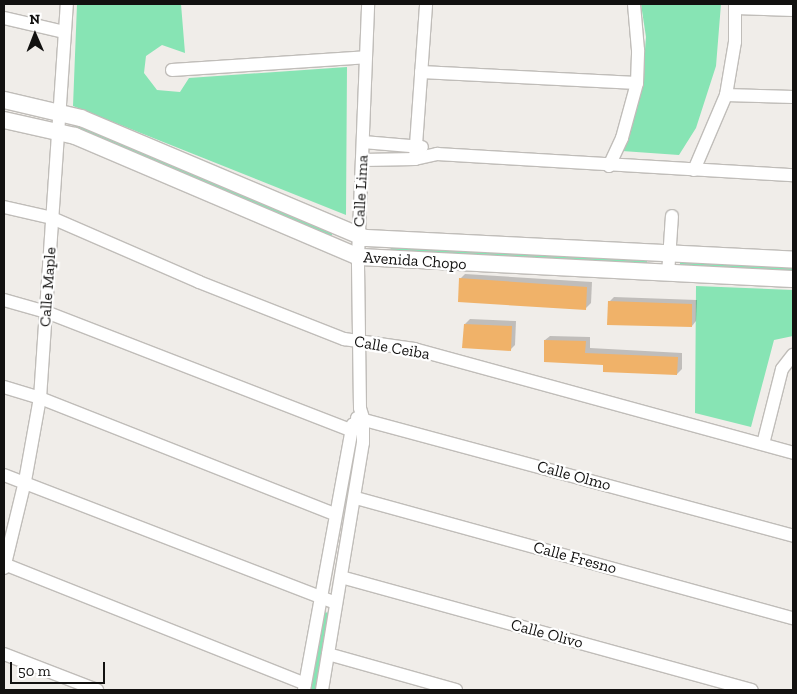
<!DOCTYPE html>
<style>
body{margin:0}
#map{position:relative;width:797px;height:694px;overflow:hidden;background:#f0ede9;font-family:"Zilla Slab",serif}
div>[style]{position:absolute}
.green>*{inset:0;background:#87e4b4}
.shadow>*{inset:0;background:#0003}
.building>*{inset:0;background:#f0b269}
.roads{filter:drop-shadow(1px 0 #c0bdb9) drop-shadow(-1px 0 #c0bdb9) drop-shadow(0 1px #c0bdb9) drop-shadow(0 -1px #c0bdb9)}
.minor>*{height:12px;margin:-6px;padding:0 6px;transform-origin:6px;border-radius:6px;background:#fff}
.tertiary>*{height:16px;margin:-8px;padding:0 8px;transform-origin:8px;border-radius:8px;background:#fff}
span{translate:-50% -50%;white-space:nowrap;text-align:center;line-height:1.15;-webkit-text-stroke:4.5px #fff;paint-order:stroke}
.street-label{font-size:16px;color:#121110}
.frame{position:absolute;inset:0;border:5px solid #121110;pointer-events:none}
.north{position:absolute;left:10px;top:10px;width:50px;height:50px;-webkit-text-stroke:4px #fff;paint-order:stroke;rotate:359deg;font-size:14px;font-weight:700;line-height:20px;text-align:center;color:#121110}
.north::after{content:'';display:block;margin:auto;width:18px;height:22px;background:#121110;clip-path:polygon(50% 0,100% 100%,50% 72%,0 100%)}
.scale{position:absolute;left:10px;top:662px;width:95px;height:22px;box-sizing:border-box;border:2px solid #121110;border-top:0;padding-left:6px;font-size:15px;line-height:18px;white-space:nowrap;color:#121110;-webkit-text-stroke:4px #fff;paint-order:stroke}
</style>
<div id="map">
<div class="green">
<div style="clip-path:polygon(77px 4px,181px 4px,185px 53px,162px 45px,146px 56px,144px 73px,157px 90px,180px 92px,189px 78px,347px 67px,346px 215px,73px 106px)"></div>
<div style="clip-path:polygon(641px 4px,721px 4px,716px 66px,696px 128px,679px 155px,622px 151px,642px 86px,646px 37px)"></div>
<div style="clip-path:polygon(75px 119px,334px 229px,331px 237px,75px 129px)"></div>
<div style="clip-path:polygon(390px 243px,647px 258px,647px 266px,391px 251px)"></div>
<div style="clip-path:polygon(680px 260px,793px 265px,793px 272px,680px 268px)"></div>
<div style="clip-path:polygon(696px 286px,793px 290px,793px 336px,774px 340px,751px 427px,695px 413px)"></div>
<div style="clip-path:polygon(324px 612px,329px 613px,316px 690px,310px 690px)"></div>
</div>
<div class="shadow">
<div style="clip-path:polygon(465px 274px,592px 282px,591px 303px,586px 308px,460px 279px)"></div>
<div style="clip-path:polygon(614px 297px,697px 300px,696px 321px,692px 326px,609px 302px)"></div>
<div style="clip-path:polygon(470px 319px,516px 321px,515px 345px,510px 350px,465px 324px)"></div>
<div style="clip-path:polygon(550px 336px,590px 337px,590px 348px,682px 353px,682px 369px,677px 374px,604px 364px,545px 340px)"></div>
</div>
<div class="building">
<div style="clip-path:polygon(459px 278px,587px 287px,586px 310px,458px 302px)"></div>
<div style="clip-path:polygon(608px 301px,692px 304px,692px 327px,607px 325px)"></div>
<div style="clip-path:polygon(464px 324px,512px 326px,511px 351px,462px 348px)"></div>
<div style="clip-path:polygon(544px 340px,586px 341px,585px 353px,678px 357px,677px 375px,603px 372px,603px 365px,544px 362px)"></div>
</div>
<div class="roads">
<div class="minor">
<div style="left:736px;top:8px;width:57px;rotate:2deg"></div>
<div style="left:4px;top:18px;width:62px;rotate:13.1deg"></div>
<div style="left:172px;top:70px;width:194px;rotate:-3.8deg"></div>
<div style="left:421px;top:72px;width:216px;rotate:2.9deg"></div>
<div style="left:726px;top:95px;width:67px;rotate:1.7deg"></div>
<div style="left:363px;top:142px;width:59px;rotate:4.8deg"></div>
<div style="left:415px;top:159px;width:155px;rotate:-85.9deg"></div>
<div style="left:363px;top:160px;width:52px;rotate:-1.1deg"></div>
<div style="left:415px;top:159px;width:23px;rotate:-13deg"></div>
<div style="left:437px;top:154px;width:357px;rotate:3.4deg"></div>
<div style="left:609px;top:166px;width:31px;rotate:-65deg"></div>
<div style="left:622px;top:138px;width:57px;rotate:-74.7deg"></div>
<div style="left:637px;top:83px;width:33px;rotate:-88deg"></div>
<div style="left:638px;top:50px;width:46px;rotate:-95deg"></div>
<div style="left:694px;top:170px;width:82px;rotate:-66.9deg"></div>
<div style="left:726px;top:95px;width:54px;rotate:-80.4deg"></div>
<div style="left:735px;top:42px;width:38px;rotate:-90deg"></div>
<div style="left:4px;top:207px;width:49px;rotate:12.9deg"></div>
<div style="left:52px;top:218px;width:160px;rotate:23.5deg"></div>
<div style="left:199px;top:282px;width:156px;rotate:21.5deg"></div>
<div style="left:344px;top:339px;width:71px;rotate:8.1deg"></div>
<div style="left:414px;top:349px;width:393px;rotate:15.3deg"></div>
<div style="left:668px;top:274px;width:58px;rotate:-86.1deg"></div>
<div style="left:4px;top:300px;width:44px;rotate:15.9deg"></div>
<div style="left:46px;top:312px;width:326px;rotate:21.2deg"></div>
<div style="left:4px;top:387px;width:38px;rotate:17deg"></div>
<div style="left:40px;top:398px;width:316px;rotate:21.5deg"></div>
<div style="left:357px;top:418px;width:452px;rotate:15.1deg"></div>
<div style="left:763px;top:444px;width:77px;rotate:-75.8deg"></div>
<div style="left:782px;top:369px;width:18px;rotate:-52deg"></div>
<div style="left:4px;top:475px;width:356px;rotate:21.1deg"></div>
<div style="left:356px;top:498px;width:453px;rotate:15.4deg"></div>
<div style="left:4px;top:564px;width:324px;rotate:21.7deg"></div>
<div style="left:4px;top:568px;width:89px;rotate:-76.4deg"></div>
<div style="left:25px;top:481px;width:84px;rotate:-79.8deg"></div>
<div style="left:40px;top:398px;width:395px;rotate:-86.1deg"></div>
<div style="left:341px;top:577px;width:426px;rotate:15.4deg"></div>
<div style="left:4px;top:654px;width:100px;rotate:21.2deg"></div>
<div style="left:328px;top:654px;width:133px;rotate:15.7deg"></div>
<div style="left:304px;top:690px;width:270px;rotate:-79.6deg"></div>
<div style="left:322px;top:690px;width:250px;rotate:-80.6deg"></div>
<div style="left:363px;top:443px;width:25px;rotate:-90deg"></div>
<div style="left:363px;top:418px;width:10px;rotate:-107deg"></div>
<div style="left:360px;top:408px;width:151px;rotate:-90.8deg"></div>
<div style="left:358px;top:257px;width:253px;rotate:-87.7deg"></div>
</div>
<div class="tertiary">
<div style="left:4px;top:100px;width:79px;rotate:13.2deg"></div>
<div style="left:81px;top:118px;width:308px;rotate:22.9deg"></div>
<div style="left:365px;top:238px;width:429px;rotate:2.9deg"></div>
<div style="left:4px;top:120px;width:73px;rotate:12.7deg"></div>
<div style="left:75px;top:136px;width:308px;rotate:23.1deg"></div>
<div style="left:358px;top:257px;width:436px;rotate:2.9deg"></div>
</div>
</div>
<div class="street-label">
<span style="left:361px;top:191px;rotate:-87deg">Calle Lima</span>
<span style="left:415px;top:261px;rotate:4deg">Avenida Chopo</span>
<span style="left:48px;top:287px;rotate:-86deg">Calle Maple</span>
<span style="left:392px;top:348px;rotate:10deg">Calle Ceiba</span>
<span style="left:574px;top:476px;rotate:15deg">Calle Olmo</span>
<span style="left:575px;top:558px;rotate:15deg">Calle Fresno</span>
<span style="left:547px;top:634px;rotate:15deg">Calle Olivo</span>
</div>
<div class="frame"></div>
<div class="north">N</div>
<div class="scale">50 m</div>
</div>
